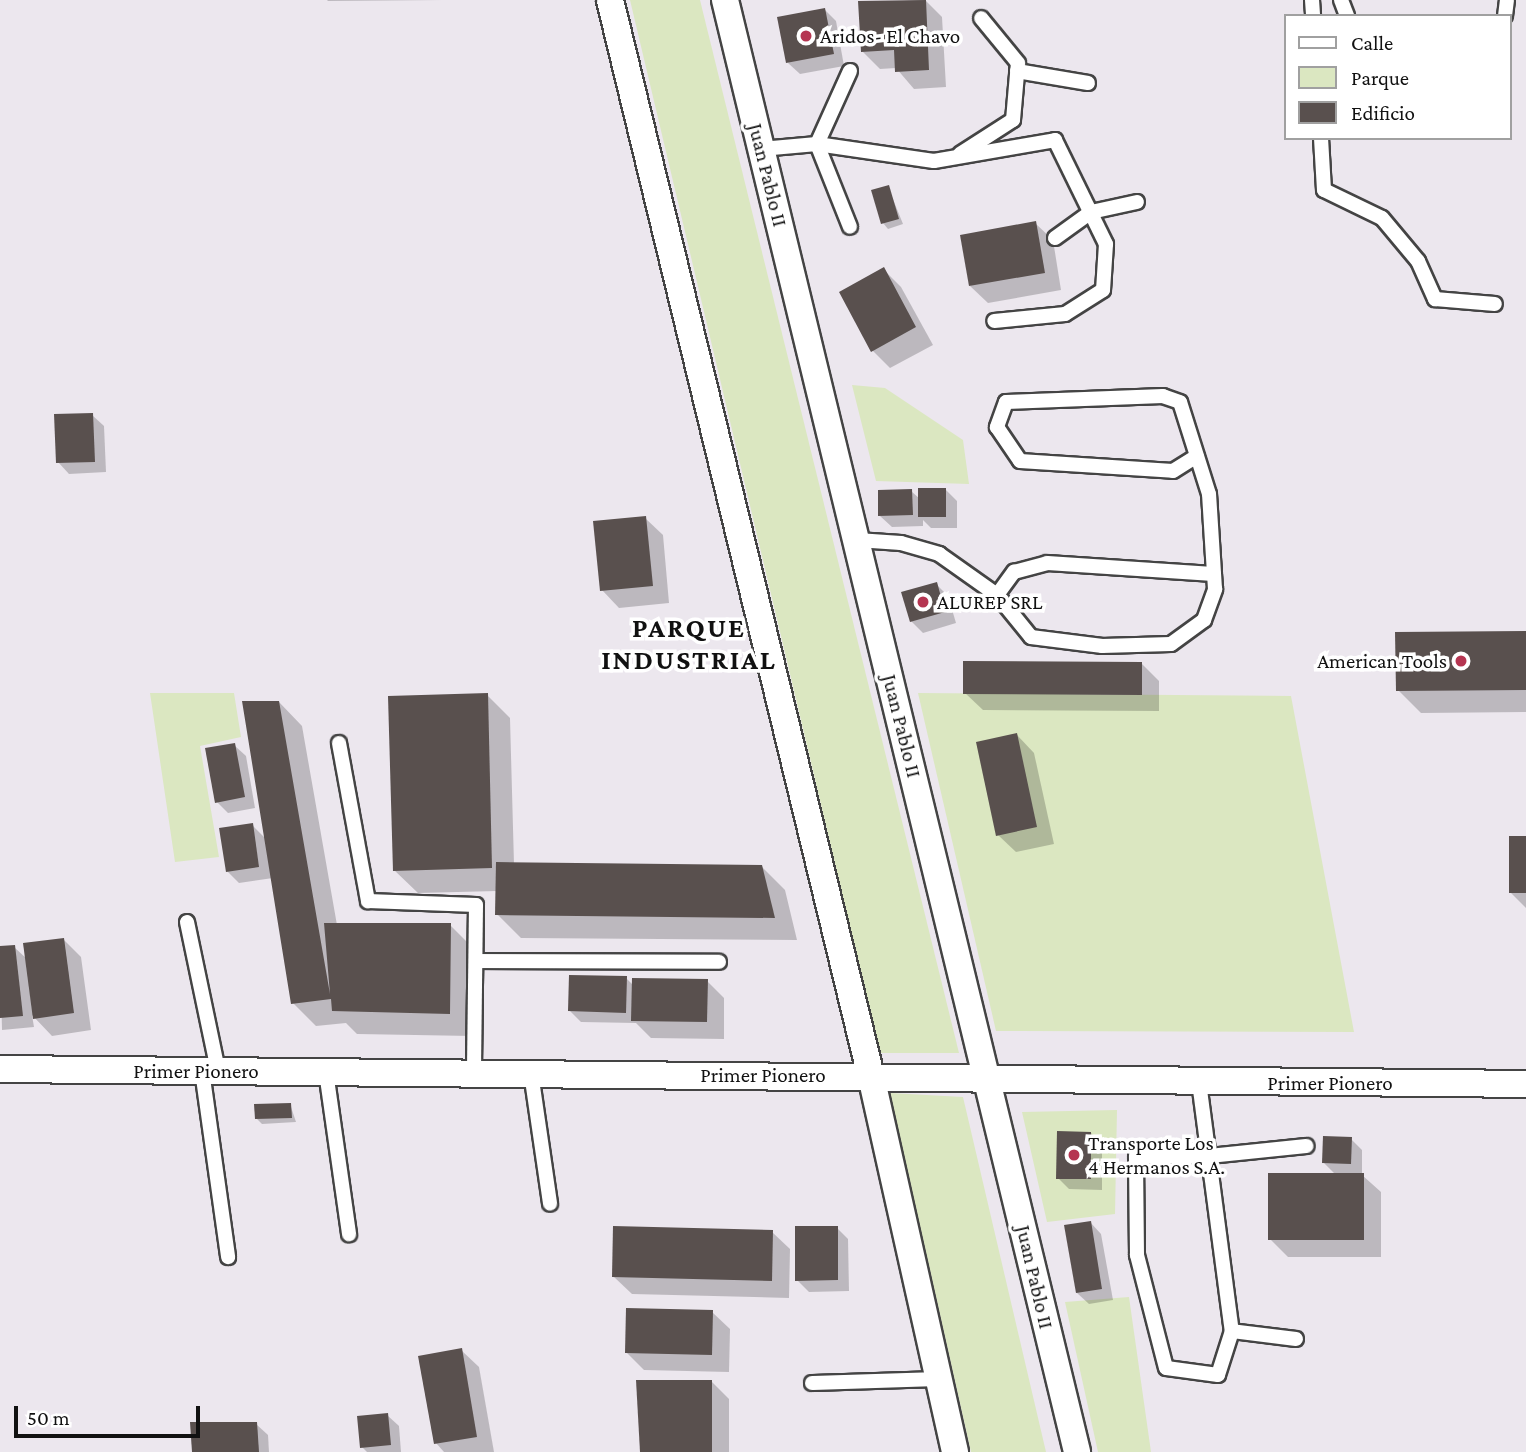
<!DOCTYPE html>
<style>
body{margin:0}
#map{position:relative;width:1526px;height:1452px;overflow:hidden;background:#fefbf5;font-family:"Crimson Pro",serif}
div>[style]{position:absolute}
.industrial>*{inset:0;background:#ece7ee}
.green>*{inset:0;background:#dbe7c1}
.shadow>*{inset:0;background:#0003}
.building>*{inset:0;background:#59504e}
.roads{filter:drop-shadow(2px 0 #444) drop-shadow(-2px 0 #444) drop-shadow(0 2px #444) drop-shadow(0 -2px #444)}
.lane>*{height:14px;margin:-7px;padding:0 7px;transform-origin:7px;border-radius:7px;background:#fff}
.street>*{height:26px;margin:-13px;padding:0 13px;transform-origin:13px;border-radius:13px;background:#fff}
.dots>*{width:19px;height:19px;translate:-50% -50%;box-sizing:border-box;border:4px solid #fff;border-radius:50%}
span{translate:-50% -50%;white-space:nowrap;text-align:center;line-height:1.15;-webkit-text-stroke:7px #fff;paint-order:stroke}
.poi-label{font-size:21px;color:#111}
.left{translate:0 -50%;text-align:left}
.right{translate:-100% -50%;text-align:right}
.street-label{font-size:21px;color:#111}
.district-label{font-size:28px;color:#111;font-weight:700;letter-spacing:2px}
.legend{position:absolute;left:1284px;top:14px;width:228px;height:126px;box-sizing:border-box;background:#fff;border:2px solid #a0a0a0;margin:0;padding:9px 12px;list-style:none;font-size:21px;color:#111}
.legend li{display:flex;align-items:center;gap:14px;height:35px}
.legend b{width:35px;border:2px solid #a0a0a0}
.scale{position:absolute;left:14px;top:1406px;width:186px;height:32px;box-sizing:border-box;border:4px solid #111;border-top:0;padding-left:9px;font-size:21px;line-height:24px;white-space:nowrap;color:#111;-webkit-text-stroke:5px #fff;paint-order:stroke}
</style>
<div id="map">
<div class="industrial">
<div style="clip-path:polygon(evenodd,0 0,1526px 0,1526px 1452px,0 1452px,0 0,1286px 16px,1510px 16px,1510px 138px,1286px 138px,1286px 16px)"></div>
</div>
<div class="green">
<div style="clip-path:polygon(630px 0,700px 0,959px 1053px,880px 1053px)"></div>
<div style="clip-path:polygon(852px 385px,885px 388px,963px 440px,969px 484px,876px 481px)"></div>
<div style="clip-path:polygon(150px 693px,234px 693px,241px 737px,200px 746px,219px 857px,175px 862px)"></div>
<div style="clip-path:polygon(918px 693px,1291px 696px,1354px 1032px,996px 1031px)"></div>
<div style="clip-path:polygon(890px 1093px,963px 1097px,1046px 1452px,971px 1452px)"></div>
<div style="clip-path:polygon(1117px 1110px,1115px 1214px,1047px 1222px,1022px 1112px)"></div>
<div style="clip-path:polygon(1129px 1297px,1151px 1452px,1098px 1452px,1065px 1302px)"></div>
</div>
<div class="shadow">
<div style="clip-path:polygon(327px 0,443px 0,328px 1px)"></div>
<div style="clip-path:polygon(925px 0,942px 17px,946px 87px,914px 89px,896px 68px,880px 69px,862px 51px,860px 3px)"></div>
<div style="clip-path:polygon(825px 10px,836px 21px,844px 66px,800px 74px,788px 63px)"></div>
<div style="clip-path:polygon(888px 187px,903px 224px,888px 229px,883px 223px)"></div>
<div style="clip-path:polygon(1035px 223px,1053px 240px,1061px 290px,988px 303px,970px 286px)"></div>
<div style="clip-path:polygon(884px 270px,901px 287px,933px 345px,890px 368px,873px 351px)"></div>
<div style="clip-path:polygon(92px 415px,104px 426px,106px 472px,69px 474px,58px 462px)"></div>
<div style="clip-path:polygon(945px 489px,957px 501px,957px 528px,931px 528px,923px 520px,923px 526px,892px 527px,880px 516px,911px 491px,920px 499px)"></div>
<div style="clip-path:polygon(645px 518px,663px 535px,669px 603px,619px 608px,602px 590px)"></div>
<div style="clip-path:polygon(936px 584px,948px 596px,956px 623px,923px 633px,911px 621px)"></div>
<div style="clip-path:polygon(1526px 633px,1526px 712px,1421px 713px,1398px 690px)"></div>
<div style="clip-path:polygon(1141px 663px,1159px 681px,1159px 711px,983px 710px,965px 693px)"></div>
<div style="clip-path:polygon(487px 695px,510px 718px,514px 864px,762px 867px,785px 890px,797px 940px,521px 938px,497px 914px,497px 891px,418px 893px,394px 870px)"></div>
<div style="clip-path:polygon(279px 702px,302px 726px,337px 925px,450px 925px,474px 949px,472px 1036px,357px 1034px,346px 1023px,316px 1026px,293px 1003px,273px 878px,239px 883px,227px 871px,252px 825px,266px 839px)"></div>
<div style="clip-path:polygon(1017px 735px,1034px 753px,1054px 844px,1016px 852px,998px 835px)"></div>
<div style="clip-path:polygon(234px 745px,246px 756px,255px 808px,228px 813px,217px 802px)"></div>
<div style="clip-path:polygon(1526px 838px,1526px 908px,1510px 892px)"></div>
<div style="clip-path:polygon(64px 940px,81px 957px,91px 1030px,52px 1036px,32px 1015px,34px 1027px,2px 1030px,0 948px,14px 947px,27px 959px)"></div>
<div style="clip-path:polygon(626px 978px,633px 985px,707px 981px,724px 998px,724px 1039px,651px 1038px,636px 1023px,581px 1022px,570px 1011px)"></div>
<div style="clip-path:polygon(290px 1104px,296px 1122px,262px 1124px,257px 1119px)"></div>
<div style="clip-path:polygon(1091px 1133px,1102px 1145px,1102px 1190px,1069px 1189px,1058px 1178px)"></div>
<div style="clip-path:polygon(1351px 1139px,1362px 1150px,1362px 1175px,1381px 1192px,1381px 1257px,1288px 1257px,1270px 1239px,1336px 1175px,1324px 1163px)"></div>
<div style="clip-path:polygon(1090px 1222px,1101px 1234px,1113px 1300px,1089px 1304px,1077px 1293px)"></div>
<div style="clip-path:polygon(837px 1228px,848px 1239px,849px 1291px,809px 1292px,797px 1280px)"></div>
<div style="clip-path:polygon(772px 1232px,790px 1249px,789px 1298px,632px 1294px,614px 1277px)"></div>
<div style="clip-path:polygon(712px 1312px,730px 1329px,729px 1372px,644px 1370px,627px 1353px)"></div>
<div style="clip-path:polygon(461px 1350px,479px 1367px,494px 1452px,444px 1452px,436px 1443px)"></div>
<div style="clip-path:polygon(711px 1381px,729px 1399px,729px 1452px,642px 1452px)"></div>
<div style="clip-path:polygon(387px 1415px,399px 1426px,401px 1452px,367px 1452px,362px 1447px)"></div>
<div style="clip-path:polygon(256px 1424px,268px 1435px,269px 1452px,193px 1452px)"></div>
</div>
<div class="building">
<div style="clip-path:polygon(926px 0,929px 70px,895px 72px,894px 50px,861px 52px,858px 1px)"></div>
<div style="clip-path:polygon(825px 8px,834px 54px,786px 63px,777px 17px)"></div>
<div style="clip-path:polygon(889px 185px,899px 219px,881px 224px,871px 190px)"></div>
<div style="clip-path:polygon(1036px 221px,1045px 273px,969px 286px,960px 235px)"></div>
<div style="clip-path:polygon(884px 267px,916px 327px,871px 352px,839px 292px)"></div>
<div style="clip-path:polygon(93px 413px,95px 462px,56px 463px,54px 414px)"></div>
<div style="clip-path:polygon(918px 488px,946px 488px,946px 517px,918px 517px)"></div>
<div style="clip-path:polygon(912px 489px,913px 515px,878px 516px,878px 490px)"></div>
<div style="clip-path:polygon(646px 516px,653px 586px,600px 591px,593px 521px)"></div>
<div style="clip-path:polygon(937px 582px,945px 612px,910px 622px,901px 592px)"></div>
<div style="clip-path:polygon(1526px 631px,1526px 690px,1396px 691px,1395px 632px)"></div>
<div style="clip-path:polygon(963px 661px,1142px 662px,1142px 695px,963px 694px)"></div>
<div style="clip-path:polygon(488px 693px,492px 868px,393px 871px,388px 696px)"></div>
<div style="clip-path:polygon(242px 701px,279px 701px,330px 994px,324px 923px,451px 923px,450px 1014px,332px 1011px,331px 999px,291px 1004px)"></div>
<div style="clip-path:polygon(1017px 733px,1037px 827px,996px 836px,976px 742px)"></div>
<div style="clip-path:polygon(235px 743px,245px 797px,215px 803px,205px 748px)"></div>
<div style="clip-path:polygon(253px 823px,259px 867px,226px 872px,219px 828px)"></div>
<div style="clip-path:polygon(1509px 836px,1526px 836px,1526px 893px,1509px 893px)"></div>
<div style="clip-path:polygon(496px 862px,762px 865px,775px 918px,495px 915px)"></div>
<div style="clip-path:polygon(64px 938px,74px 1013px,33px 1019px,23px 943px)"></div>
<div style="clip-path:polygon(15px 945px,23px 1016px,0 1018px,0 946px)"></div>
<div style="clip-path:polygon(569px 975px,627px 976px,626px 1013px,568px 1011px)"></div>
<div style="clip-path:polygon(632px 978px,708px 979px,707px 1022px,631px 1021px)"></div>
<div style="clip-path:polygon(291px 1103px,292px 1118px,255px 1119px,254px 1104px)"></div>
<div style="clip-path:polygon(1057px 1131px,1091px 1132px,1091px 1179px,1056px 1179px)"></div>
<div style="clip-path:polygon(1323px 1136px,1352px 1137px,1351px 1164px,1322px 1163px)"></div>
<div style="clip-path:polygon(1268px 1173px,1364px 1173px,1364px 1240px,1268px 1240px)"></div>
<div style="clip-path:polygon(1091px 1221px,1102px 1289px,1076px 1293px,1064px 1225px)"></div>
<div style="clip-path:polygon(613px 1226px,773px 1230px,772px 1281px,612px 1277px)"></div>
<div style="clip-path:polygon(795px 1226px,838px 1226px,838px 1280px,795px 1281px)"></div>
<div style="clip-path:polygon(626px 1308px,713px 1310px,712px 1355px,625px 1353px)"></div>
<div style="clip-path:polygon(462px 1348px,477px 1437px,434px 1444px,418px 1356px)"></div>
<div style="clip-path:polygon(636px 1380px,712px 1380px,712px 1452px,640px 1452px)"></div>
<div style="clip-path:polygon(388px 1413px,391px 1445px,360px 1448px,357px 1416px)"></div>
<div style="clip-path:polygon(190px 1422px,257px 1422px,259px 1452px,192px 1452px)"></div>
</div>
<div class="roads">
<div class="lane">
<div style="left:1312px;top:0;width:16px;rotate:86deg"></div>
<div style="left:1341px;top:0;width:17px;rotate:69deg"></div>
<div style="left:1505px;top:16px;width:16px;rotate:-83deg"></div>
<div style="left:850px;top:71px;width:80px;rotate:114.3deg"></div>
<div style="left:817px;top:144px;width:118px;rotate:8.3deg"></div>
<div style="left:934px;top:161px;width:123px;rotate:-9.8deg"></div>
<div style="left:1055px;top:140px;width:116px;rotate:63.9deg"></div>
<div style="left:1106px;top:244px;width:46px;rotate:93.7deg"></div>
<div style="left:1103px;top:290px;width:45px;rotate:147.7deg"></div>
<div style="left:1065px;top:314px;width:71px;rotate:174.4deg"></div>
<div style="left:1017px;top:71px;width:72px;rotate:9.6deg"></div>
<div style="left:1321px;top:138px;width:52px;rotate:86.7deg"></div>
<div style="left:1324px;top:190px;width:64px;rotate:25.8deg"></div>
<div style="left:1382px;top:218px;width:56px;rotate:50.1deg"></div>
<div style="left:1418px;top:261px;width:42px;rotate:65.9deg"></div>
<div style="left:1435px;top:299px;width:60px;rotate:4.8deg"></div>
<div style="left:761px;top:149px;width:56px;rotate:-5.1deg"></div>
<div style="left:817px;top:144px;width:89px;rotate:68.3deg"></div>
<div style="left:960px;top:154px;width:63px;rotate:-32.7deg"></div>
<div style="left:1013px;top:120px;width:57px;rotate:-85deg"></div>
<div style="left:1018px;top:63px;width:58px;rotate:-129.4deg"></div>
<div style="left:1055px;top:238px;width:44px;rotate:-35.8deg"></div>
<div style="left:1091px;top:212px;width:47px;rotate:-12.3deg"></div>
<div style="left:857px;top:540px;width:44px;rotate:3.9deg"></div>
<div style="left:901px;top:543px;width:40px;rotate:16deg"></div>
<div style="left:939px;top:554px;width:71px;rotate:35.3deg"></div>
<div style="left:997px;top:595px;width:54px;rotate:51deg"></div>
<div style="left:1031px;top:637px;width:72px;rotate:7.2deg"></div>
<div style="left:1102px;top:646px;width:69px;rotate:-1.7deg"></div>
<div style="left:1171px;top:644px;width:41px;rotate:-36deg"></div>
<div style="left:1204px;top:620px;width:33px;rotate:-70deg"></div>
<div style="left:1215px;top:589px;width:95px;rotate:-93.6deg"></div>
<div style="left:1209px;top:494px;width:96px;rotate:-107.5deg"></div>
<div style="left:1180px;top:402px;width:18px;rotate:-161deg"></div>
<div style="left:1163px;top:396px;width:157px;rotate:177.8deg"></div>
<div style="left:1006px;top:402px;width:27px;rotate:110deg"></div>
<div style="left:997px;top:427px;width:41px;rotate:55.9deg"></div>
<div style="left:1020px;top:461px;width:153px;rotate:3.7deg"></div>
<div style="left:1173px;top:471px;width:28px;rotate:-32deg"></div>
<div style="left:997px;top:595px;width:29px;rotate:-54deg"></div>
<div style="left:1014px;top:572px;width:34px;rotate:-15deg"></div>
<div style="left:1047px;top:563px;width:167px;rotate:3.8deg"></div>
<div style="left:339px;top:743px;width:161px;rotate:79.6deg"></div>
<div style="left:368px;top:901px;width:108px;rotate:2.1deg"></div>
<div style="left:476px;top:905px;width:168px;rotate:90.7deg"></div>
<div style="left:187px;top:922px;width:152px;rotate:78.2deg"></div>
<div style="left:476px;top:961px;width:243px;rotate:0.2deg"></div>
<div style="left:202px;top:1071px;width:188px;rotate:82deg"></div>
<div style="left:326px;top:1072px;width:164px;rotate:81.9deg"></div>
<div style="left:531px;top:1073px;width:132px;rotate:81.7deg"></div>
<div style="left:1199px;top:1082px;width:251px;rotate:82.5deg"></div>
<div style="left:1296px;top:1339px;width:64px;rotate:-172.9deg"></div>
<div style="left:1232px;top:1331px;width:46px;rotate:107.7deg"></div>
<div style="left:1218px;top:1375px;width:52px;rotate:-172.3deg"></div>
<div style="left:1166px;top:1368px;width:117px;rotate:-104.4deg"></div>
<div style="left:1137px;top:1255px;width:99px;rotate:-90.6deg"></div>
<div style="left:1136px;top:1156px;width:73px"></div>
<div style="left:1209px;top:1156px;width:98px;rotate:-5.9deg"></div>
<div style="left:812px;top:1383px;width:127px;rotate:-1.8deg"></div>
</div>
<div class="street">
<div style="left:610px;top:0;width:1107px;rotate:76.37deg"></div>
<div style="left:871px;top:1076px;width:385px;rotate:77.4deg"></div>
<div style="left:725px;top:0;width:1494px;rotate:76.37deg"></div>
<div style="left:0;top:1069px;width:1526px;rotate:0.56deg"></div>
</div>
</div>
<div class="dots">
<div style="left:806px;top:36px;background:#b53551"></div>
<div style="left:923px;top:602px;background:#b53551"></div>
<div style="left:1461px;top:661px;background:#b53551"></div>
<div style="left:1074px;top:1155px;background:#b53551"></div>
</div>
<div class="poi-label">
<span class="left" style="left:820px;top:36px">Aridos- El Chavo</span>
<span class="left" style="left:937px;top:602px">ALUREP SRL</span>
<span class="right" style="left:1447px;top:661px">American Tools</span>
<span class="left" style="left:1088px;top:1155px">Transporte Los<br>4 Hermanos S.A.</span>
</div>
<div class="street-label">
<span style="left:768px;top:175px;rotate:76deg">Juan Pablo II</span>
<span style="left:902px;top:726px;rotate:76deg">Juan Pablo II</span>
<span style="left:196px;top:1071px">Primer Pionero</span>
<span style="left:763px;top:1075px">Primer Pionero</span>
<span style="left:1330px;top:1083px">Primer Pionero</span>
<span style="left:1035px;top:1277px;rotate:77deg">Juan Pablo II</span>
</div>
<div class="district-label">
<span style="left:689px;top:644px">PARQUE<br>INDUSTRIAL</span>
</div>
<ul class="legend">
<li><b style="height:9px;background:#fff"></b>Calle</li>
<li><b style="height:19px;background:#dbe7c1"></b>Parque</li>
<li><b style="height:19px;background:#59504e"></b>Edificio</li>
</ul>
<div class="scale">50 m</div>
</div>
